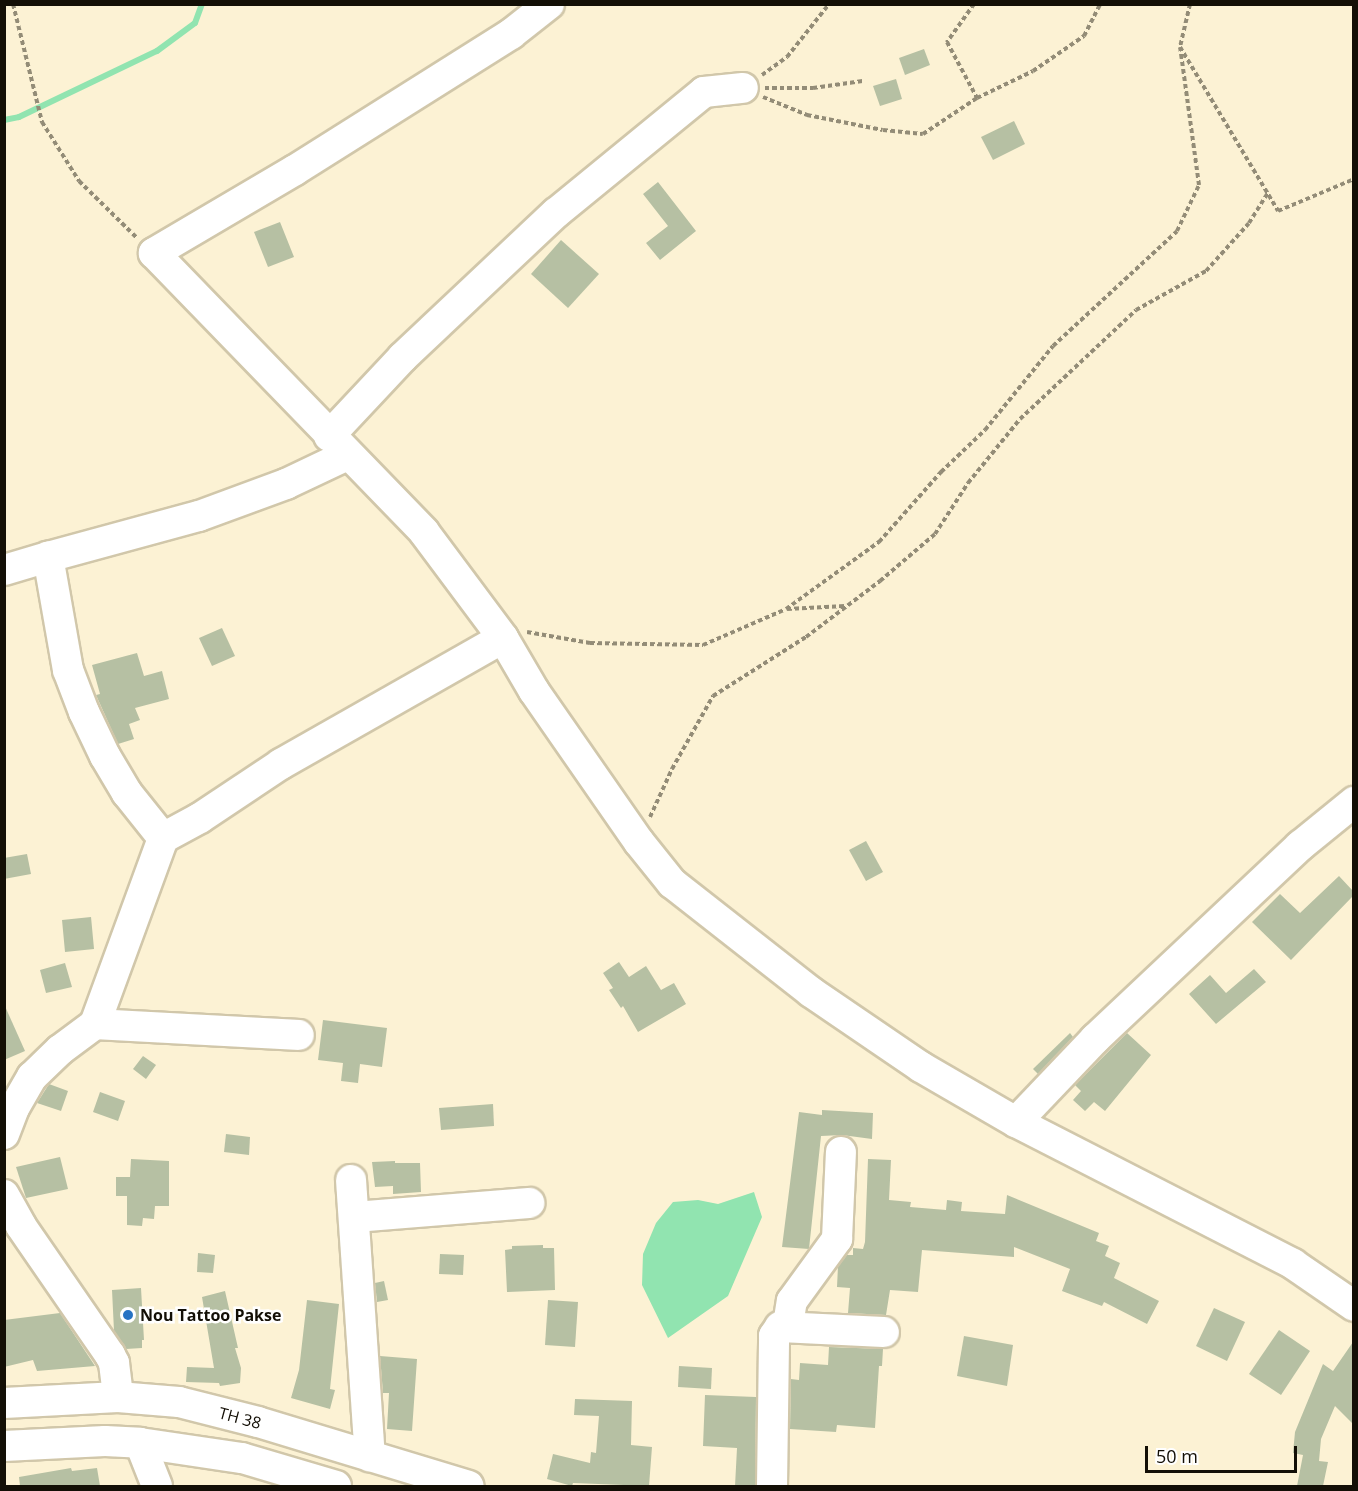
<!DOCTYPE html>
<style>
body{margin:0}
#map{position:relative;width:1358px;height:1491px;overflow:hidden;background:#fcf2d4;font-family:"Open Sans",sans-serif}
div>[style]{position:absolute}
.water>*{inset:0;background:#91e4b0}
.stream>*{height:6px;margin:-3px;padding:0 3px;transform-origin:3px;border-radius:3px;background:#91e4b0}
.building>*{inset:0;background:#b6c0a3}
.path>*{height:4px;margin-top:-2px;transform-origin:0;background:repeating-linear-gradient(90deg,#938c77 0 4.5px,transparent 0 7.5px)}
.roads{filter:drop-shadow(2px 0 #d1c7aa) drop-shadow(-2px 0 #d1c7aa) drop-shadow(0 2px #d1c7aa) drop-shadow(0 -2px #d1c7aa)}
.minor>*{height:30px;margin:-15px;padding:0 15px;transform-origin:15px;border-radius:15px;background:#fff}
.dots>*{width:16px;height:16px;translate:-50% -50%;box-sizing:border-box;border:3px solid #fff;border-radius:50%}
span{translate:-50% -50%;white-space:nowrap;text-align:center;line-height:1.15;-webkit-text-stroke:5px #fff;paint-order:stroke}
.poi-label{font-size:16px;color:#130f06;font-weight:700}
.left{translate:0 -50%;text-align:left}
.street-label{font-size:16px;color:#130f06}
.frame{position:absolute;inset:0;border:6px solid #130f06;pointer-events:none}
.scale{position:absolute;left:1145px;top:1446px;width:152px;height:27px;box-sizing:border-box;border:3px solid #130f06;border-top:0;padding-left:8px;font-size:18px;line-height:21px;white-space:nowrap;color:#130f06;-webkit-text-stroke:4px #fff;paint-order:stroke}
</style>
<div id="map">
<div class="water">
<div style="clip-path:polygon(754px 1192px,762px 1217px,728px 1296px,668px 1338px,642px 1285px,643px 1254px,656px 1223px,673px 1202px,698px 1200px,718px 1204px)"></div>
</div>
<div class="stream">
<div style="left:4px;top:120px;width:15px;rotate:-11deg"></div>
<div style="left:19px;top:117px;width:153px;rotate:-25.6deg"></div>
<div style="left:157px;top:51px;width:47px;rotate:-36.4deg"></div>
<div style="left:195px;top:23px;width:20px;rotate:-70deg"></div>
</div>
<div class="building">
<div style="clip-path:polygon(924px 49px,930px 65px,905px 75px,899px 58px)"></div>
<div style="clip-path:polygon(896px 79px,902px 99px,880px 106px,873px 86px)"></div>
<div style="clip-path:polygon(1014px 121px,1025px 144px,993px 160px,981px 137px)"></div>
<div style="clip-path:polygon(658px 182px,696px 231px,660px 260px,646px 243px,668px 226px,643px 194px)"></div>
<div style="clip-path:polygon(280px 222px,294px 257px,268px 267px,254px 232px)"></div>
<div style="clip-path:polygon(561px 240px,599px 274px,568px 308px,531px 274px)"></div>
<div style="clip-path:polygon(222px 628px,235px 656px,212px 666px,199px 638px)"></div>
<div style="clip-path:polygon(137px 653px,144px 676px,162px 671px,169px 699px,135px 708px,140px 720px,129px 724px,134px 739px,118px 744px,96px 695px,100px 694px,92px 665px)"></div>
<div style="clip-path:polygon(866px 841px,883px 872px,866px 881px,849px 850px)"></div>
<div style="clip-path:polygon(27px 854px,31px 874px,4px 879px,4px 858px)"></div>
<div style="clip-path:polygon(1339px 876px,1353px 891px,1353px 896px,1291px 960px,1252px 922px,1280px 894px,1300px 913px)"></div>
<div style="clip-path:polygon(91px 917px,94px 949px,65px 952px,62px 920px)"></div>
<div style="clip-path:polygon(619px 962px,629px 977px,646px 966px,661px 990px,674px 983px,686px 1004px,638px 1032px,623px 1006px,621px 1008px,609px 990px,613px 988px,603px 973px)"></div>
<div style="clip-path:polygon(65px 963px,72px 987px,46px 993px,40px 970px)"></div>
<div style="clip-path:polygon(1254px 969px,1266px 982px,1216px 1024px,1189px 994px,1210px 975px,1226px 993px)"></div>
<div style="clip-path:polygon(4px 1004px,25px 1051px,4px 1060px)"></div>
<div style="clip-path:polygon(323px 1020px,387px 1028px,382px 1067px,360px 1064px,358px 1083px,341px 1081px,343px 1063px,318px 1060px)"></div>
<div style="clip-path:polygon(1070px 1033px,1073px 1037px,1038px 1074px,1033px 1069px)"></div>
<div style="clip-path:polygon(1127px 1033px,1151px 1055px,1105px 1111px,1094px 1102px,1085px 1111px,1073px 1100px,1081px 1091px,1075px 1085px)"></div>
<div style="clip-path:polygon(143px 1056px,156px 1065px,146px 1079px,133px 1069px)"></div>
<div style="clip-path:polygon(49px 1084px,68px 1091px,61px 1111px,37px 1103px)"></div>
<div style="clip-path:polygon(100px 1092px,125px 1101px,118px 1121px,93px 1112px)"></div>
<div style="clip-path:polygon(493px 1104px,494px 1126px,441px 1130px,439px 1108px)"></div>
<div style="clip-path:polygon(822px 1110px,873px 1113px,872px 1139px,842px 1135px,821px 1136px,809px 1249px,782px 1247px,799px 1112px,822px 1115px)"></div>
<div style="clip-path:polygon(226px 1134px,250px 1137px,249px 1155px,224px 1152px)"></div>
<div style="clip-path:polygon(60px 1157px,68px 1189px,26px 1198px,16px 1167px)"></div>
<div style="clip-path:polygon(131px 1159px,169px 1161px,169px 1206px,155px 1206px,154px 1219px,143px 1218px,142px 1226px,127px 1225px,127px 1196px,116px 1196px,116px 1177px,130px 1177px)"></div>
<div style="clip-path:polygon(868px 1159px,891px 1160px,889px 1200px,911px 1202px,910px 1207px,946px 1210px,947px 1200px,962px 1202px,961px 1211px,1005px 1214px,1007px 1195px,1099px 1233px,1096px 1241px,1109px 1246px,1105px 1256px,1120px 1263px,1114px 1278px,1159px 1301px,1147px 1324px,1104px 1302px,1102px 1306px,1062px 1291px,1070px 1269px,1014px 1247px,1014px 1257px,922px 1250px,918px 1292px,890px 1290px,886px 1315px,848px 1313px,850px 1288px,837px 1287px,838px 1266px,847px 1255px,853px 1255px,853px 1248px,863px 1249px,865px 1242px)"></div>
<div style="clip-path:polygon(395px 1161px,395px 1163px,420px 1163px,421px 1192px,393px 1194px,393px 1186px,375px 1187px,372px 1162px)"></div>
<div style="clip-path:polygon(543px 1245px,543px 1248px,554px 1248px,555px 1290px,507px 1292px,505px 1250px,512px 1249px,512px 1246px)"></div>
<div style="clip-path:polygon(198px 1253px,215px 1255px,213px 1273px,197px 1272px)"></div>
<div style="clip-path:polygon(440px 1254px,464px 1255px,463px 1275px,439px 1274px)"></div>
<div style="clip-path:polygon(384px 1281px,388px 1300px,377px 1302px,375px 1283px)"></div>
<div style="clip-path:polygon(141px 1288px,144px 1340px,142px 1340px,142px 1348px,126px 1349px,114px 1331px,112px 1290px)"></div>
<div style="clip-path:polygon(225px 1291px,238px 1348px,235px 1348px,241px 1368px,240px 1383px,220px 1386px,219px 1383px,186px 1382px,187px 1367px,214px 1368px,202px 1297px)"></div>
<div style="clip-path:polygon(307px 1300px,339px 1304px,330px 1389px,335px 1390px,330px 1409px,291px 1398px,299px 1370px)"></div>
<div style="clip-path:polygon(548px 1300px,578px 1302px,575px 1347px,545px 1345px)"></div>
<div style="clip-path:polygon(1214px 1308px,1245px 1322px,1227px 1361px,1196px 1346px)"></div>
<div style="clip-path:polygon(60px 1313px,95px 1366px,37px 1371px,33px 1360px,4px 1367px,4px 1320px)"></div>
<div style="clip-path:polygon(1279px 1330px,1310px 1351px,1281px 1395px,1249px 1374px)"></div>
<div style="clip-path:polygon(964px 1336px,1013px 1345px,1007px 1386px,957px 1376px)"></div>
<div style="clip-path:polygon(1353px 1342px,1353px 1424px,1335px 1406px,1321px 1439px,1319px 1461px,1328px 1462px,1323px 1486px,1297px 1486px,1303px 1455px,1293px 1453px,1295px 1432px,1323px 1364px,1333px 1371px)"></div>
<div style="clip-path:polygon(829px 1347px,883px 1349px,882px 1366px,879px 1366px,875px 1428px,837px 1425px,836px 1432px,790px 1429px,791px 1379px,799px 1380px,800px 1363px,828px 1365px)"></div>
<div style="clip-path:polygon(380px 1356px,417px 1359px,412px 1431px,387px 1429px,389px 1393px,383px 1393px)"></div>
<div style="clip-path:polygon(679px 1366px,712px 1368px,711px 1389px,678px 1387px)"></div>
<div style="clip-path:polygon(705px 1395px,756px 1397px,755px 1486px,735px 1486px,737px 1448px,703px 1446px)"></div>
<div style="clip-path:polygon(575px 1399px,632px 1401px,631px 1445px,652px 1447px,649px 1486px,573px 1483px,572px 1486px,547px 1479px,553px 1454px,590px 1463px,591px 1452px,596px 1453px,599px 1416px,574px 1415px)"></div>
<div style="clip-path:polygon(71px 1468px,72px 1471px,97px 1468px,100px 1486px,20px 1486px,19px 1477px)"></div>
</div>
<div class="path">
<div style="left:13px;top:4px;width:122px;rotate:76.2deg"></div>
<div style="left:42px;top:122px;width:70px;rotate:57.9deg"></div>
<div style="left:79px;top:181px;width:81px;rotate:44.5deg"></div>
<div style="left:974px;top:4px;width:47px;rotate:125.4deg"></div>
<div style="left:947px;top:42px;width:64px;rotate:61.8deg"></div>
<div style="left:1190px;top:4px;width:44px;rotate:103.1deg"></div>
<div style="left:1180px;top:47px;width:191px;rotate:59.1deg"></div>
<div style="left:1278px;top:211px;width:82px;rotate:-22.8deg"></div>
<div style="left:762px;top:75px;width:31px;rotate:-36deg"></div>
<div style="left:787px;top:57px;width:68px;rotate:-51.6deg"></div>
<div style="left:765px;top:88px;width:48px"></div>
<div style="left:813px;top:88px;width:50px;rotate:-8deg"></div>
<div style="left:763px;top:97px;width:48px;rotate:22.2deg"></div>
<div style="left:807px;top:115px;width:77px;rotate:11.2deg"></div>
<div style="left:883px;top:130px;width:40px;rotate:5.7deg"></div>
<div style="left:923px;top:134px;width:65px;rotate:-33.7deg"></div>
<div style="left:977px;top:98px;width:62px;rotate:-25.7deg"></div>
<div style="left:1033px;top:71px;width:62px;rotate:-34.5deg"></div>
<div style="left:1084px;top:36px;width:36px;rotate:-63deg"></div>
<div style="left:787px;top:609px;width:58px;rotate:-3deg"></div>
<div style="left:527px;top:632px;width:64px;rotate:9.9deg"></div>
<div style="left:590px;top:643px;width:113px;rotate:1deg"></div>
<div style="left:703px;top:645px;width:90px;rotate:-23.4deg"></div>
<div style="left:786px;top:609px;width:115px;rotate:-35.8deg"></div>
<div style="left:879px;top:542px;width:94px;rotate:-48.5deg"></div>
<div style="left:941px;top:472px;width:61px;rotate:-43.7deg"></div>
<div style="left:985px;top:430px;width:108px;rotate:-51deg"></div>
<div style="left:1053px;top:346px;width:169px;rotate:-42.8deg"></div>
<div style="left:1177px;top:231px;width:51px;rotate:-64.4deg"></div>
<div style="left:1199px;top:185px;width:139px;rotate:-97.8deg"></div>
<div style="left:650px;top:817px;width:53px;rotate:-65.4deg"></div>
<div style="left:672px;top:769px;width:84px;rotate:-60.7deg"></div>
<div style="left:713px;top:696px;width:110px;rotate:-32.4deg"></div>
<div style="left:806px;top:637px;width:93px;rotate:-37.1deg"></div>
<div style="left:880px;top:581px;width:72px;rotate:-40.5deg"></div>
<div style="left:935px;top:534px;width:61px;rotate:-57.1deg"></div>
<div style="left:968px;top:483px;width:82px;rotate:-50.9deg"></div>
<div style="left:1020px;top:419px;width:159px;rotate:-43.2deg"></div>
<div style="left:1136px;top:310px;width:80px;rotate:-29.1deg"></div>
<div style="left:1206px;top:271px;width:64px;rotate:-48.1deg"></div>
<div style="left:1249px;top:223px;width:36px;rotate:-58deg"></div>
</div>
<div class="roads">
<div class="minor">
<div style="left:549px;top:4px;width:48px;rotate:141.7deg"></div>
<div style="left:511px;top:34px;width:255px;rotate:147.8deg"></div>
<div style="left:295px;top:170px;width:164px;rotate:149.5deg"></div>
<div style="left:154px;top:253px;width:388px;rotate:45.9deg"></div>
<div style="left:424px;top:532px;width:132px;rotate:53.3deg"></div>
<div style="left:503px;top:638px;width:61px;rotate:59.7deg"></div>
<div style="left:534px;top:691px;width:184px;rotate:55.2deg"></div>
<div style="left:639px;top:842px;width:53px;rotate:51.2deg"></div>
<div style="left:672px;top:883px;width:177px;rotate:38.1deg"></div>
<div style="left:811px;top:992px;width:133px;rotate:34.3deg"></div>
<div style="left:921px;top:1067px;width:110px;rotate:30.1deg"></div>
<div style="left:1016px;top:1122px;width:311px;rotate:27.1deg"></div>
<div style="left:1293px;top:1264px;width:74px;rotate:34.5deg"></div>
<div style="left:329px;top:436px;width:108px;rotate:-46.9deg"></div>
<div style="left:403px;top:357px;width:210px;rotate:-43.3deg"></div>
<div style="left:556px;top:213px;width:191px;rotate:-39.3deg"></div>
<div style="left:704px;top:92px;width:39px;rotate:-6deg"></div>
<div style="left:4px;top:570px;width:46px;rotate:-16.5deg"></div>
<div style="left:163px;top:838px;width:58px;rotate:-128.7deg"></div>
<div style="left:127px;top:793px;width:43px;rotate:-120.7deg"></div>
<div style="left:105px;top:756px;width:49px;rotate:-115.5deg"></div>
<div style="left:84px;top:712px;width:45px;rotate:-110.9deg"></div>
<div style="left:68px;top:670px;width:115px;rotate:-100deg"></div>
<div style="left:48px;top:557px;width:156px;rotate:-15.2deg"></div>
<div style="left:199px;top:516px;width:93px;rotate:-20.2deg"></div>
<div style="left:286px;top:484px;width:68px;rotate:-25.4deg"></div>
<div style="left:95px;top:1024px;width:204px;rotate:3.1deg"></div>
<div style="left:1016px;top:1122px;width:115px;rotate:-46.4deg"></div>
<div style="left:1095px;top:1039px;width:282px;rotate:-43.3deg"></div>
<div style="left:1300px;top:846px;width:70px;rotate:-39.2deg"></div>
<div style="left:4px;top:1134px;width:28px;rotate:-69deg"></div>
<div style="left:14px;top:1108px;width:36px;rotate:-60deg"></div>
<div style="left:32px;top:1077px;width:39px;rotate:-44deg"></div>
<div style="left:60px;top:1050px;width:44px;rotate:-36.6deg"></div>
<div style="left:95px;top:1024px;width:198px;rotate:-69.9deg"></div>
<div style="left:163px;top:838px;width:42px;rotate:-28.4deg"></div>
<div style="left:200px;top:818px;width:97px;rotate:-33.7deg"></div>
<div style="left:281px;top:764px;width:255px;rotate:-29.6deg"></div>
<div style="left:351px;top:1180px;width:277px;rotate:86.1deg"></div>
<div style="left:4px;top:1195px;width:35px;rotate:61deg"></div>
<div style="left:21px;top:1226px;width:157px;rotate:55.4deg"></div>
<div style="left:110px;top:1355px;width:9px;rotate:63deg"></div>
<div style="left:114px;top:1363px;width:34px;rotate:83deg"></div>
<div style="left:354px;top:1217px;width:176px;rotate:-4.6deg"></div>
<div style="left:788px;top:1325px;width:24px;rotate:-81deg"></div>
<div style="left:792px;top:1301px;width:77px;rotate:-54deg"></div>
<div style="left:837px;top:1239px;width:87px;rotate:-87.4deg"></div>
<div style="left:4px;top:1403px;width:114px;rotate:-3deg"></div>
<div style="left:118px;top:1397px;width:61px;rotate:4.7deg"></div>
<div style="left:179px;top:1402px;width:81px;rotate:14.2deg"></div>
<div style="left:258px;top:1422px;width:220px;rotate:16.9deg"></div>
<div style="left:140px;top:1443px;width:46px;rotate:68.4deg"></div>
<div style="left:4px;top:1446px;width:101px;rotate:-2.8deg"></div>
<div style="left:105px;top:1441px;width:35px;rotate:3deg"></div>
<div style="left:140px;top:1443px;width:103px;rotate:8.4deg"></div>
<div style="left:242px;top:1458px;width:98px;rotate:16.6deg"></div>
<div style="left:772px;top:1486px;width:150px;rotate:-89.2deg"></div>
<div style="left:774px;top:1336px;width:11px;rotate:-56deg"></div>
<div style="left:780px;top:1327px;width:104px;rotate:2.8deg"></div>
</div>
</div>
<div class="dots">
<div style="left:128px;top:1315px;background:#2773c3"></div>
</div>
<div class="poi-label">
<span class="left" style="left:140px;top:1315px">Nou Tattoo Pakse</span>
</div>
<div class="street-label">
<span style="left:240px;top:1418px;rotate:15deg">TH 38</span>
</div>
<div class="frame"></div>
<div class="scale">50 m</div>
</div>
